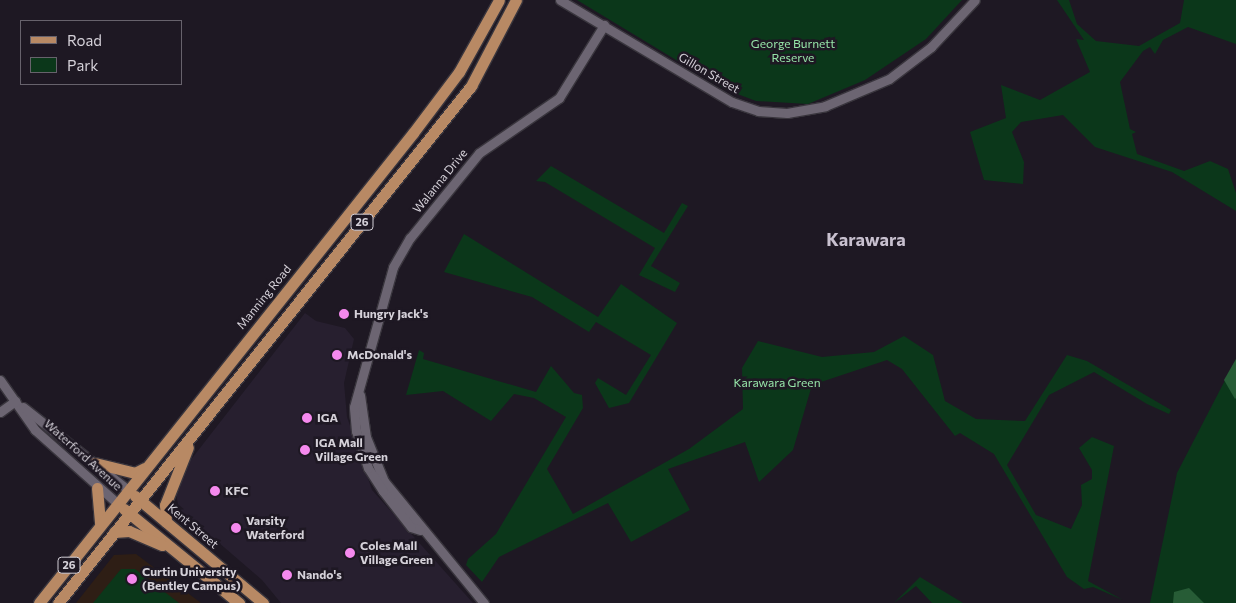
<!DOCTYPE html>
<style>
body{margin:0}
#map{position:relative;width:1236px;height:603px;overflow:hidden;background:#1e1823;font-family:Commissioner,sans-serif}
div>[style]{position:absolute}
.built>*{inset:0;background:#271f2f}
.education>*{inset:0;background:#2e1e15}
.green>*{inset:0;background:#0b371a}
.forest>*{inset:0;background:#275c36}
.roads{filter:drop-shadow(1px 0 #39353d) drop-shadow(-1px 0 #39353d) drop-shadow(0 1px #39353d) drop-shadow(0 -1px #39353d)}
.tertiary>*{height:9px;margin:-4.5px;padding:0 4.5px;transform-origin:4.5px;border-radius:4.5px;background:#6c6572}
.primary>*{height:11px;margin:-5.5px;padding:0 5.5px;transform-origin:5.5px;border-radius:5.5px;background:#b88964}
.dots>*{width:14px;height:14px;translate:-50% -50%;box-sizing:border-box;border:2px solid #1e1823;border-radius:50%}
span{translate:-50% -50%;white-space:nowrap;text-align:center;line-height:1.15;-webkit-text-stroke:5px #1e1823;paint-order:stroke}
.shield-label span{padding:1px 4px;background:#1e1823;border:1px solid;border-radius:4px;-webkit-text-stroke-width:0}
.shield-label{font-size:11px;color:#d5d1d9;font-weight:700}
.park-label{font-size:12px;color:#96e4a8}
.street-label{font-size:12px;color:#d5d1d9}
.poi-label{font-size:12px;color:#d5d1d9;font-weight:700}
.left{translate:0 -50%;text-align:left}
.district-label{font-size:18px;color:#c8c0cf;font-weight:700}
.legend{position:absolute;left:20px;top:20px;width:162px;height:65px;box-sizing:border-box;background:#1e1823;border:1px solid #67626c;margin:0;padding:6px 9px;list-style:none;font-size:15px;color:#d5d1d9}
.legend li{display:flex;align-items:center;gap:10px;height:25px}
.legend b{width:25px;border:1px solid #67626c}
</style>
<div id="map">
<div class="built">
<div style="clip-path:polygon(305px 313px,316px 321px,345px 328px,354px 339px,344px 383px,347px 417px,372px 490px,473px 603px,281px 603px,262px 580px,218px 542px,204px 538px,180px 514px,176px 494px,186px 466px)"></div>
</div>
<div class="education">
<div style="clip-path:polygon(136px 554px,201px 603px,76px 603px,114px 555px)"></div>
</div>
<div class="green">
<div style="clip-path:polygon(577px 0,962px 0,926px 39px,865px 80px,808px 104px,756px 101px,724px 89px)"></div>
<div style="clip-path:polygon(1057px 0,1069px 0,1077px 24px,1096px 41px,1139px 46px,1180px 23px,1184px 0,1236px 0,1236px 44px,1188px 27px,1163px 40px,1155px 54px,1150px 47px,1143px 51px,1120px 82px,1130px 129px,1136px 132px,1132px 134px,1137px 154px,1184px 171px,1210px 161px,1228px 169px,1236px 193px,1236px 211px,1172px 172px,1095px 147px,1063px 115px,1021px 122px,1012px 132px,1024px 162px,1023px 184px,984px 180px,970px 132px,1006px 118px,1001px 85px,1040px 100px,1090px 72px,1076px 39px,1084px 40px)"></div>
<div style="clip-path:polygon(551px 166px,664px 233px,682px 203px,688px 206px,651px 266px,680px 283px,675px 292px,639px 275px,655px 248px,545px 182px,536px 181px)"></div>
<div style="clip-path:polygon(464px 234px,598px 317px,621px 284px,677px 323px,629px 403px,609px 408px,595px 383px,598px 378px,626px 395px,651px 355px,596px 322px,589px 332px,532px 297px,444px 272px)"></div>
<div style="clip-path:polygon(904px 336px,933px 355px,945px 401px,976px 419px,1025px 421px,1067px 355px,1087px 361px,1171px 410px,1169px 414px,1147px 404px,1094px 372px,1049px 395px,1007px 465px,1036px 515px,1071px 529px,1082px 505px,1081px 485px,1092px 479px,1092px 470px,1079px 448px,1092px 437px,1114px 446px,1088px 581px,1123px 600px,1093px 587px,1084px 589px,1067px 577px,994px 454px,960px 433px,955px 436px,902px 369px,887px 360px,812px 385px,793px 450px,759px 482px,745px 442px,668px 469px,690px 510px,631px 542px,608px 503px,499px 557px,482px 582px,466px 565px,468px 559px,496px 534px,566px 417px,534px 398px,514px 394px,491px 421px,443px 391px,406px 395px,419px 350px,424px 353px,423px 359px,536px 392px,551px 366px,574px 393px,582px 395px,583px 408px,547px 469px,573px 514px,689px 449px,743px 409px,742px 368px,758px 341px,822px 357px,874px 352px)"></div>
<div style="clip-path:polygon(1236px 359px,1236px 603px,1150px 603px,1177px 473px)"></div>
<div style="clip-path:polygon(121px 569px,135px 569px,179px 603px,93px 603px)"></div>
<div style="clip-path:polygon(920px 577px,963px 603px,932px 603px,916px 586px,894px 603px)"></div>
</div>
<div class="forest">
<div style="clip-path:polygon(1236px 359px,1236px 398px,1235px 399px,1224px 380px)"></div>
<div style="clip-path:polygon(1189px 588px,1204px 603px,1173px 603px,1174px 592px)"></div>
</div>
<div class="roads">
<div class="tertiary">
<div style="left:560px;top:0;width:200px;rotate:30.7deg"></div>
<div style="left:732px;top:102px;width:28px;rotate:19deg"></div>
<div style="left:758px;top:111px;width:29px;rotate:4deg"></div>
<div style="left:787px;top:113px;width:39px;rotate:-10deg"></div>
<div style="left:825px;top:106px;width:69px;rotate:-22.9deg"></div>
<div style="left:889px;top:79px;width:53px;rotate:-37.3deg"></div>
<div style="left:931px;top:47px;width:64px;rotate:-46.9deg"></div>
<div style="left:0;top:380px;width:61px;rotate:55deg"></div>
<div style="left:35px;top:430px;width:110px;rotate:41.7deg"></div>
<div style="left:360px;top:395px;width:42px;rotate:81.9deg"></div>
<div style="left:366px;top:437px;width:48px;rotate:67.8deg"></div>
<div style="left:384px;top:481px;width:158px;rotate:50.7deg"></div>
<div style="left:23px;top:407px;width:134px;rotate:38.3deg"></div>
<div style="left:0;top:412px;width:19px;rotate:-36deg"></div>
<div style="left:420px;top:530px;width:9px;rotate:-162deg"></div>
<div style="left:411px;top:527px;width:46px;rotate:-127.9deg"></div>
<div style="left:383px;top:491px;width:27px;rotate:-123deg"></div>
<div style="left:368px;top:468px;width:39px;rotate:-108deg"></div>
<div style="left:356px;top:431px;width:24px;rotate:-95deg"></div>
<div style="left:354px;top:407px;width:145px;rotate:-74.4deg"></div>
<div style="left:393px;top:267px;width:34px;rotate:-60deg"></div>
<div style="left:410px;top:238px;width:109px;rotate:-50.9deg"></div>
<div style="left:479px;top:153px;width:97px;rotate:-34.5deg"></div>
<div style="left:559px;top:98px;width:86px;rotate:-58.3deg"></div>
</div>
<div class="primary">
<div style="left:95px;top:463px;width:41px;rotate:14deg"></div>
<div style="left:135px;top:473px;width:11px;rotate:-27deg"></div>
<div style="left:97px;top:488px;width:37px;rotate:85deg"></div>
<div style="left:135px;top:496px;width:167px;rotate:39.9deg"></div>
<div style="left:124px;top:509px;width:149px;rotate:39.3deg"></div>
<div style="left:166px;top:522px;width:17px;rotate:-93deg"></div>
<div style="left:165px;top:505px;width:62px;rotate:-68.4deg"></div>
<div style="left:114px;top:532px;width:15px;rotate:-4deg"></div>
<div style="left:129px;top:531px;width:36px;rotate:23deg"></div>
<div style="left:39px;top:603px;width:601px;rotate:-51.49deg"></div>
<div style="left:413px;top:133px;width:76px;rotate:-53deg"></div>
<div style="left:459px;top:72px;width:82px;rotate:-60.9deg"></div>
<div style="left:58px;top:603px;width:662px;rotate:-51.38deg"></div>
<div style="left:471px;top:86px;width:97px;rotate:-62.4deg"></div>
</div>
</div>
<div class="dots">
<div style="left:344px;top:314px;background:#f589ee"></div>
<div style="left:337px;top:355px;background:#f589ee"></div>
<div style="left:307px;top:418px;background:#f589ee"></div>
<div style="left:305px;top:450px;background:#f589ee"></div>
<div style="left:215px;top:491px;background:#f589ee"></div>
<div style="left:236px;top:528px;background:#f589ee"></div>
<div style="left:350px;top:553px;background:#f589ee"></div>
<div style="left:287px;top:575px;background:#f589ee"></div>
<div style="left:132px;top:579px;background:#f589ee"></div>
</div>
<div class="shield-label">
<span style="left:362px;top:222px">26</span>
<span style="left:69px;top:565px">26</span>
</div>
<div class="park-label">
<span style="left:793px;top:51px">George Burnett<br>Reserve</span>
<span style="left:777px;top:383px">Karawara Green</span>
</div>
<div class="street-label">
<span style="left:709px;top:73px;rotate:30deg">Gillon Street</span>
<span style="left:440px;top:181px;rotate:-51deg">Walanna Drive</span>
<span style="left:264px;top:297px;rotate:-51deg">Manning Road</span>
<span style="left:83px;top:455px;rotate:42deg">Waterford Avenue</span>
<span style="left:193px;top:526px;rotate:40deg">Kent Street</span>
</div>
<div class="poi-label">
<span class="left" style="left:354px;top:314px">Hungry Jack's</span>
<span class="left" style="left:347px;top:355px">McDonald's</span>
<span class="left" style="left:317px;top:418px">IGA</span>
<span class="left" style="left:315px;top:450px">IGA Mall<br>Village Green</span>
<span class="left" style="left:225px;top:491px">KFC</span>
<span class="left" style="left:246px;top:528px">Varsity<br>Waterford</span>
<span class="left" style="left:360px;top:553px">Coles Mall<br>Village Green</span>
<span class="left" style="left:142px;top:579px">Curtin University<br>(Bentley Campus)</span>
<span class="left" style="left:297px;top:575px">Nando's</span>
</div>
<div class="district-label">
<span style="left:866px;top:239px">Karawara</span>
</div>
<ul class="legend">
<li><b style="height:6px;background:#b88964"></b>Road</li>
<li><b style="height:14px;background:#0b371a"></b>Park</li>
</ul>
</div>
